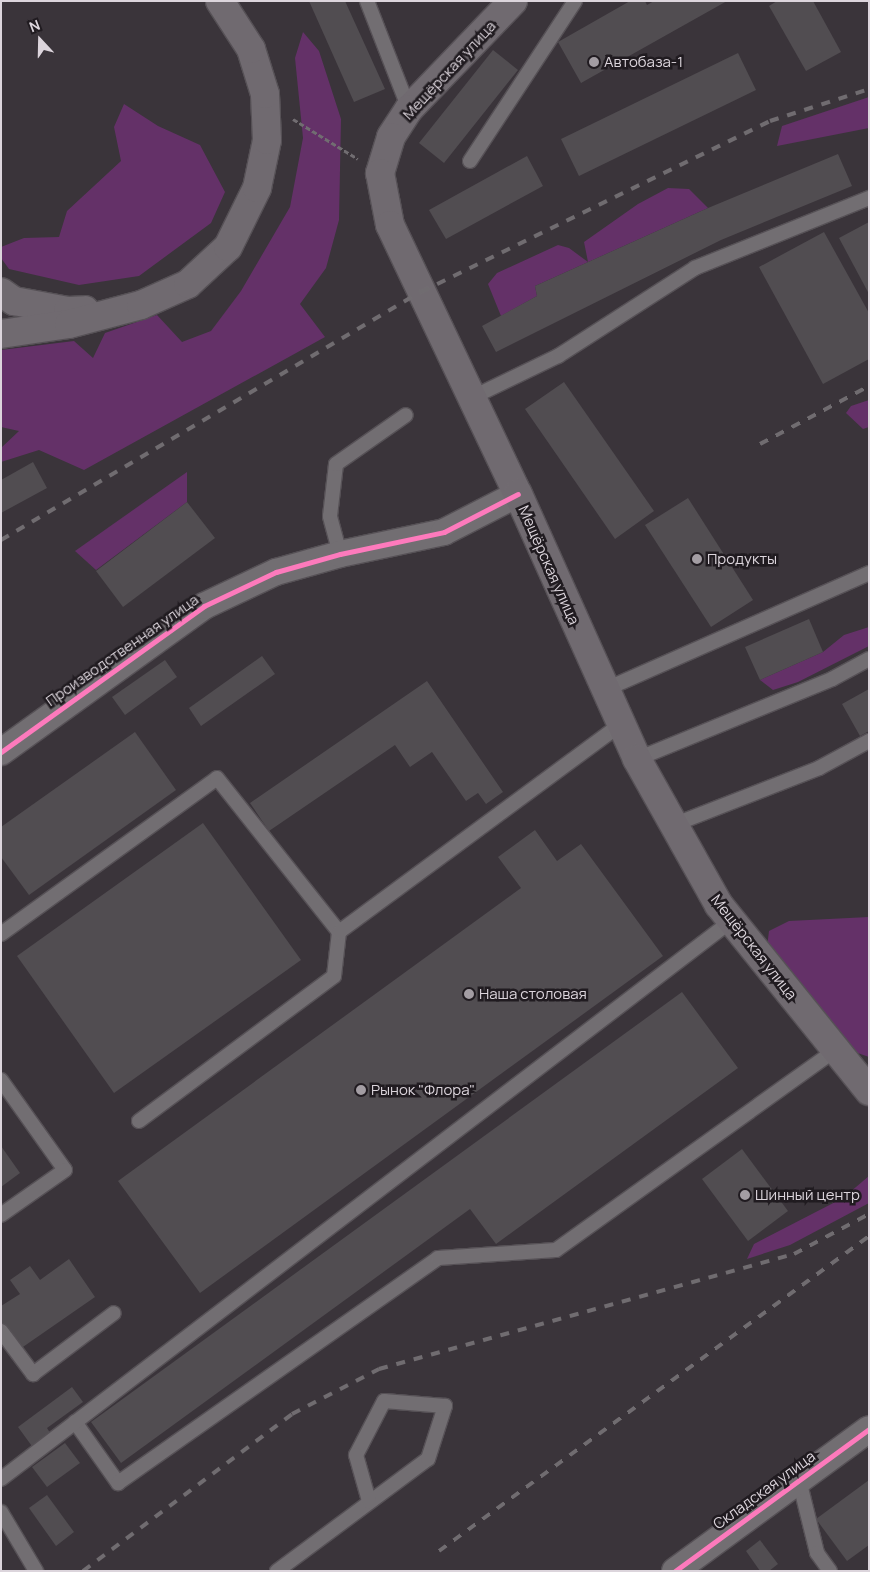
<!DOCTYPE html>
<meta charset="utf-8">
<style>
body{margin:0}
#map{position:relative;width:870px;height:1572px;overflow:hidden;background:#3a343a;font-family:Manrope,sans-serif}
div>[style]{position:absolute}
.green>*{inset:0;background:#643168}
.building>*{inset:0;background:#514d51}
.path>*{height:3px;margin-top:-1.5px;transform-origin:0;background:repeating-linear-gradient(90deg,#716d71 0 5px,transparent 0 7.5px)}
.roads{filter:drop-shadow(1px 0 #565156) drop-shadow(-1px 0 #565156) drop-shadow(0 1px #565156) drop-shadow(0 -1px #565156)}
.service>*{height:14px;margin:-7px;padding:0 7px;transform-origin:7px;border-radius:7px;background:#726e72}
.minor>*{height:26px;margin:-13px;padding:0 13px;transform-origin:13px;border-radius:13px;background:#726e72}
.secondary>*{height:28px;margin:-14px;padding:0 14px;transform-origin:14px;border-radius:14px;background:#706a70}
.rail>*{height:4px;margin-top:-2px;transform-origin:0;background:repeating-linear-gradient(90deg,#706c70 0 9px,transparent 0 18px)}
.cycleway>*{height:5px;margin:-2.5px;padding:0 2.5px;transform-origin:2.5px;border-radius:2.5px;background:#fd7abc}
.dots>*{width:14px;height:14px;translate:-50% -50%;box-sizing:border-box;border:2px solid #201b20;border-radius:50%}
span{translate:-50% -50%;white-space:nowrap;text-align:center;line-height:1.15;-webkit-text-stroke:5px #201b20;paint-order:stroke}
.poi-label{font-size:15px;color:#dcd5dc}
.left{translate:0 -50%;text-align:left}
.street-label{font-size:15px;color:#dcd5dc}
.frame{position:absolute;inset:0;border:2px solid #dcd5dc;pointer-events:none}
.north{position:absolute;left:15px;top:15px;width:50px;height:50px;-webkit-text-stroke:4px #201b20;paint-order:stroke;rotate:339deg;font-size:14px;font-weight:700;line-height:20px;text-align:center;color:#dcd5dc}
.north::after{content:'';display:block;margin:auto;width:18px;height:22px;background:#dcd5dc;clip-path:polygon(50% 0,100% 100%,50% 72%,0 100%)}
</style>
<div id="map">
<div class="green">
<div style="clip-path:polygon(303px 32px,319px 51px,341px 119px,339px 220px,326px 268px,300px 304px,325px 337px,84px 470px,39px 450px,1px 462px,1px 448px,19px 431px,1px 427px,1px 350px,74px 341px,93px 358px,105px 333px,157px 315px,182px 342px,211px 331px,241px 291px,290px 207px,303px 138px,295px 58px)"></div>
<div style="clip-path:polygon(869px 97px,869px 128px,777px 146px,782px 126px)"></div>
<div style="clip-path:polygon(124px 104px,158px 126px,200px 145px,225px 192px,211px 223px,139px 276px,79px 285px,9px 269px,1px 258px,1px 247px,24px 238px,59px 237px,67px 211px,121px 161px,114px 127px)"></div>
<div style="clip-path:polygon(668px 188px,689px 189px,708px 208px,535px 286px,537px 296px,501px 316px,488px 284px,497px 273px,558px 245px,569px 248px,588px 262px,584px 242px,638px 204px)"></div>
<div style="clip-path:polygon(869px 400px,869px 427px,863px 429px,846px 413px,851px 406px)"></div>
<div style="clip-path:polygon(187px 472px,187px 502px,96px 570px,75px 551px)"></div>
<div style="clip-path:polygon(869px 627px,869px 646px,798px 682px,773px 690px,760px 680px,823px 652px,844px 635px)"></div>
<div style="clip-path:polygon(869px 917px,869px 1057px,852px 1051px,767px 947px,769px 931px,789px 921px)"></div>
<div style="clip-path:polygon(869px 1176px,869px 1203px,790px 1245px,747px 1259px,754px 1244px,843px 1198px)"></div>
</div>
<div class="building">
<div style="clip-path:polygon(309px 1px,345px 1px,385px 89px,354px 102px)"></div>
<div style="clip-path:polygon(630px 1px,645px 1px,647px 5px,654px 1px,727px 1px,581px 83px,558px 42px)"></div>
<div style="clip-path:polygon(777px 1px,813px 1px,841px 52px,806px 71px,769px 6px)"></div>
<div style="clip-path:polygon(493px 50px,518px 70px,444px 163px,419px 143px)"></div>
<div style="clip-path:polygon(738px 53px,756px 90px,579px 176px,561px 139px)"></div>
<div style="clip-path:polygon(838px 154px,852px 186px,721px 240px,496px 352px,482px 326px,537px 296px,535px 286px,708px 208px)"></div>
<div style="clip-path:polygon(527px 156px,543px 186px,446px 239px,429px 210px)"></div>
<div style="clip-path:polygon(869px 222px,869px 294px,839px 238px)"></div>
<div style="clip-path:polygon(824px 232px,869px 313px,869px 359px,823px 384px,759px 267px)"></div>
<div style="clip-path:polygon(564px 382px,654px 511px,615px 539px,525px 409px)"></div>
<div style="clip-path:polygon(33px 462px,47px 488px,1px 513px,1px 480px)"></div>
<div style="clip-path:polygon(688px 498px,753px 600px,711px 627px,645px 525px)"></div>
<div style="clip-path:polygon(187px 502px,215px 538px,123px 607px,96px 571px)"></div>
<div style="clip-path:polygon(809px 619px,823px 652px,760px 680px,745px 647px)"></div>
<div style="clip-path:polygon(262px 656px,275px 674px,201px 726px,189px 708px)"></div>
<div style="clip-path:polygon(165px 660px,177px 677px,125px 715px,112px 697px)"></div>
<div style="clip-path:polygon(427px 681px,503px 792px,486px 804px,478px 793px,466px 801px,432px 752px,410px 767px,395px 745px,269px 831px,250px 803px)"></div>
<div style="clip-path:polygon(869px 689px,869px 731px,860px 736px,842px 704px)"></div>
<div style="clip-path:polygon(135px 732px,176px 790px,29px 895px,1px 857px,1px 827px)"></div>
<div style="clip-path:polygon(203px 823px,301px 960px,114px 1093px,17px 956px)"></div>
<div style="clip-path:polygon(535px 830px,557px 861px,581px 844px,663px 956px,200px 1293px,118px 1181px,521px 888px,498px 857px)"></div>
<div style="clip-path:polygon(682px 992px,738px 1068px,496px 1244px,470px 1209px,121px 1463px,91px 1422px)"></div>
<div style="clip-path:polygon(1px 1146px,20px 1173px,1px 1187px)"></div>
<div style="clip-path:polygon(742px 1149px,788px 1211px,748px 1241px,702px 1179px)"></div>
<div style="clip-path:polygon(69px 1259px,95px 1297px,20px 1349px,1px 1322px,1px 1306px,20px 1294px,10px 1280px,30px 1266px,40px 1280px)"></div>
<div style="clip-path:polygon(72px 1387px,83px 1402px,47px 1428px,52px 1436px,34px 1449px,18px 1427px)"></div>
<div style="clip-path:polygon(65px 1443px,80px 1463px,47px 1487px,32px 1467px)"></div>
<div style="clip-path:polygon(869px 1480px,869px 1545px,847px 1561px,816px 1519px)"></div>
<div style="clip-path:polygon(47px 1495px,74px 1532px,56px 1546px,29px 1508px)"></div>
<div style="clip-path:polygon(760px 1540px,778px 1564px,769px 1571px,760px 1571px,746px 1551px)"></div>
</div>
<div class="path">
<div style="left:293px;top:119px;width:76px;rotate:31.6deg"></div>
</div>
<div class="roads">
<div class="service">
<div style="left:367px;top:1px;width:116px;rotate:68.7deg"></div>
<div style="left:470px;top:161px;width:191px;rotate:-56.7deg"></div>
<div style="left:471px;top:398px;width:97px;rotate:-25.8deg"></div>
<div style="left:558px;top:356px;width:163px;rotate:-32.7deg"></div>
<div style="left:695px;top:268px;width:188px;rotate:-21.9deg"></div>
<div style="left:340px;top:554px;width:39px;rotate:-105deg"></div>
<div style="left:330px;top:516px;width:52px;rotate:-83.4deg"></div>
<div style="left:336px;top:464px;width:85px;rotate:-35deg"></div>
<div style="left:604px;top:690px;width:290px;rotate:-23.8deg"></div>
<div style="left:637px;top:759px;width:211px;rotate:-22.3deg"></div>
<div style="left:832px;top:679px;width:42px;rotate:-28.4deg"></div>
<div style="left:673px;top:825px;width:157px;rotate:-21.3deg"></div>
<div style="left:819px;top:768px;width:57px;rotate:-28.4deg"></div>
<div style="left:1px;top:934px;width:266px;rotate:-35.8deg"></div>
<div style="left:217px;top:778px;width:196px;rotate:51.6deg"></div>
<div style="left:1px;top:1080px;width:110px;rotate:54.6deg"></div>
<div style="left:65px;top:1170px;width:78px;rotate:144.9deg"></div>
<div style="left:139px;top:1121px;width:243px;rotate:-36.6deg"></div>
<div style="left:334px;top:976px;width:44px;rotate:-83.5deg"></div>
<div style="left:339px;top:932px;width:349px;rotate:-36.4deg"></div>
<div style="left:1px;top:1331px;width:54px;rotate:53.3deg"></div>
<div style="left:33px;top:1374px;width:101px;rotate:-37deg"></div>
<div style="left:75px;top:1422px;width:75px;rotate:54.8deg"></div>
<div style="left:118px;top:1483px;width:391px;rotate:-35.1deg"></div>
<div style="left:438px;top:1258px;width:118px;rotate:-3.9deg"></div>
<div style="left:556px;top:1250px;width:343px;rotate:-35.6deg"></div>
<div style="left:1px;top:1479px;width:919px;rotate:-37.39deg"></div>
<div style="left:799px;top:1480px;width:75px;rotate:76.1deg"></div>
<div style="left:817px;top:1553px;width:22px;rotate:54deg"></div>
<div style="left:1px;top:1512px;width:69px;rotate:59.3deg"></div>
<div style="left:277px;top:1571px;width:188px;rotate:-36.6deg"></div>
<div style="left:428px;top:1459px;width:56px;rotate:-72.2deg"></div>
<div style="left:445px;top:1406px;width:61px;rotate:-175.3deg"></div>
<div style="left:384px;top:1401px;width:61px;rotate:117.4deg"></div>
<div style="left:356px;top:1455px;width:48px;rotate:74.2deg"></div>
</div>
<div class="minor">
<div style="left:1px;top:752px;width:250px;rotate:-35.7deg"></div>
<div style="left:204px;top:606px;width:80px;rotate:-25.3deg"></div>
<div style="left:276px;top:572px;width:66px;rotate:-15.7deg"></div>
<div style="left:340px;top:554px;width:106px;rotate:-11.9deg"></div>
<div style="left:444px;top:532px;width:83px;rotate:-27.2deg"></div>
<div style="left:675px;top:1571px;width:240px;rotate:-36.2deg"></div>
</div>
<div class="secondary">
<div style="left:513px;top:1px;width:150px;rotate:133.9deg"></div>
<div style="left:409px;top:109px;width:33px;rotate:123deg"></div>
<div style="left:391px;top:137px;width:38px;rotate:107deg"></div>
<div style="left:380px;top:173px;width:53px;rotate:79.1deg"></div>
<div style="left:390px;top:225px;width:298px;rotate:64.6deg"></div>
<div style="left:518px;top:494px;width:290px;rotate:65.8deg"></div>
<div style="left:637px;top:759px;width:167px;rotate:60.7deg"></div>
<div style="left:719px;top:905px;width:239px;rotate:51.1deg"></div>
<div style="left:1px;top:292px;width:16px;rotate:35deg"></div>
<div style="left:14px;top:301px;width:55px;rotate:10.5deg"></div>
<div style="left:68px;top:311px;width:17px;rotate:-3deg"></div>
<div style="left:1px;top:334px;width:69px;rotate:-8.4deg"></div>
<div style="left:69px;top:324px;width:74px;rotate:-14.8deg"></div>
<div style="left:141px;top:305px;width:51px;rotate:-24.1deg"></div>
<div style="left:188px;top:284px;width:54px;rotate:-42.8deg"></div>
<div style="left:228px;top:247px;width:66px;rotate:-63.8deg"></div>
<div style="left:257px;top:188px;width:49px;rotate:-78.2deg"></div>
<div style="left:267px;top:140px;width:46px;rotate:-92.5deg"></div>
<div style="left:265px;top:94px;width:47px;rotate:-107.3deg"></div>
<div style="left:251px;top:49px;width:57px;rotate:-122.9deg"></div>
</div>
</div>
<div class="rail">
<div style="left:760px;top:444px;width:123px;rotate:-28deg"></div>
<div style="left:1px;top:540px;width:488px;rotate:-30.6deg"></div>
<div style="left:421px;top:292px;width:389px;rotate:-26.1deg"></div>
<div style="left:770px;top:121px;width:104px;rotate:-17.9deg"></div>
<div style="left:439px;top:1551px;width:533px;rotate:-36.22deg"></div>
<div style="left:83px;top:1571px;width:261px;rotate:-36.9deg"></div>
<div style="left:292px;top:1414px;width:98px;rotate:-27.3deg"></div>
<div style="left:379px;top:1369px;width:431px;rotate:-15.5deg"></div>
<div style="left:794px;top:1254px;width:85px;rotate:-28.1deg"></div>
</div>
<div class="cycleway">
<div style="left:1px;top:752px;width:250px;rotate:-35.7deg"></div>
<div style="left:204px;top:606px;width:80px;rotate:-25.3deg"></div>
<div style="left:276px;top:572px;width:66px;rotate:-15.7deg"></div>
<div style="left:340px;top:554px;width:106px;rotate:-11.9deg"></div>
<div style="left:444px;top:532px;width:83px;rotate:-27.2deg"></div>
<div style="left:675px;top:1571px;width:240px;rotate:-36.2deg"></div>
</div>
<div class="dots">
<div style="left:594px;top:62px;background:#a39da3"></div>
<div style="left:697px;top:559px;background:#a39da3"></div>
<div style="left:469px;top:994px;background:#a39da3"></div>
<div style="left:361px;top:1090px;background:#a39da3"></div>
<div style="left:745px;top:1195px;background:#a39da3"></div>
</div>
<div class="poi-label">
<span class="left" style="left:604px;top:62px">Автобаза-1</span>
<span class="left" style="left:707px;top:559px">Продукты</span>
<span class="left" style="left:479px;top:994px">Наша столовая</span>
<span class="left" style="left:371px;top:1090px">Рынок "Флора"</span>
<span class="left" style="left:755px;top:1195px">Шинный центр</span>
</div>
<div class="street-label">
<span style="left:449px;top:70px;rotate:-47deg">Мещёрская улица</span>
<span style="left:549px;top:565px;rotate:66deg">Мещёрская улица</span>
<span style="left:122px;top:650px;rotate:-35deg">Производственная улица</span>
<span style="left:754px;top:947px;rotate:52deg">Мещёрская улица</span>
<span style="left:764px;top:1490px;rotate:-36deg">Складская улица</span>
</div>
<div class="frame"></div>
<div class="north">N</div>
</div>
